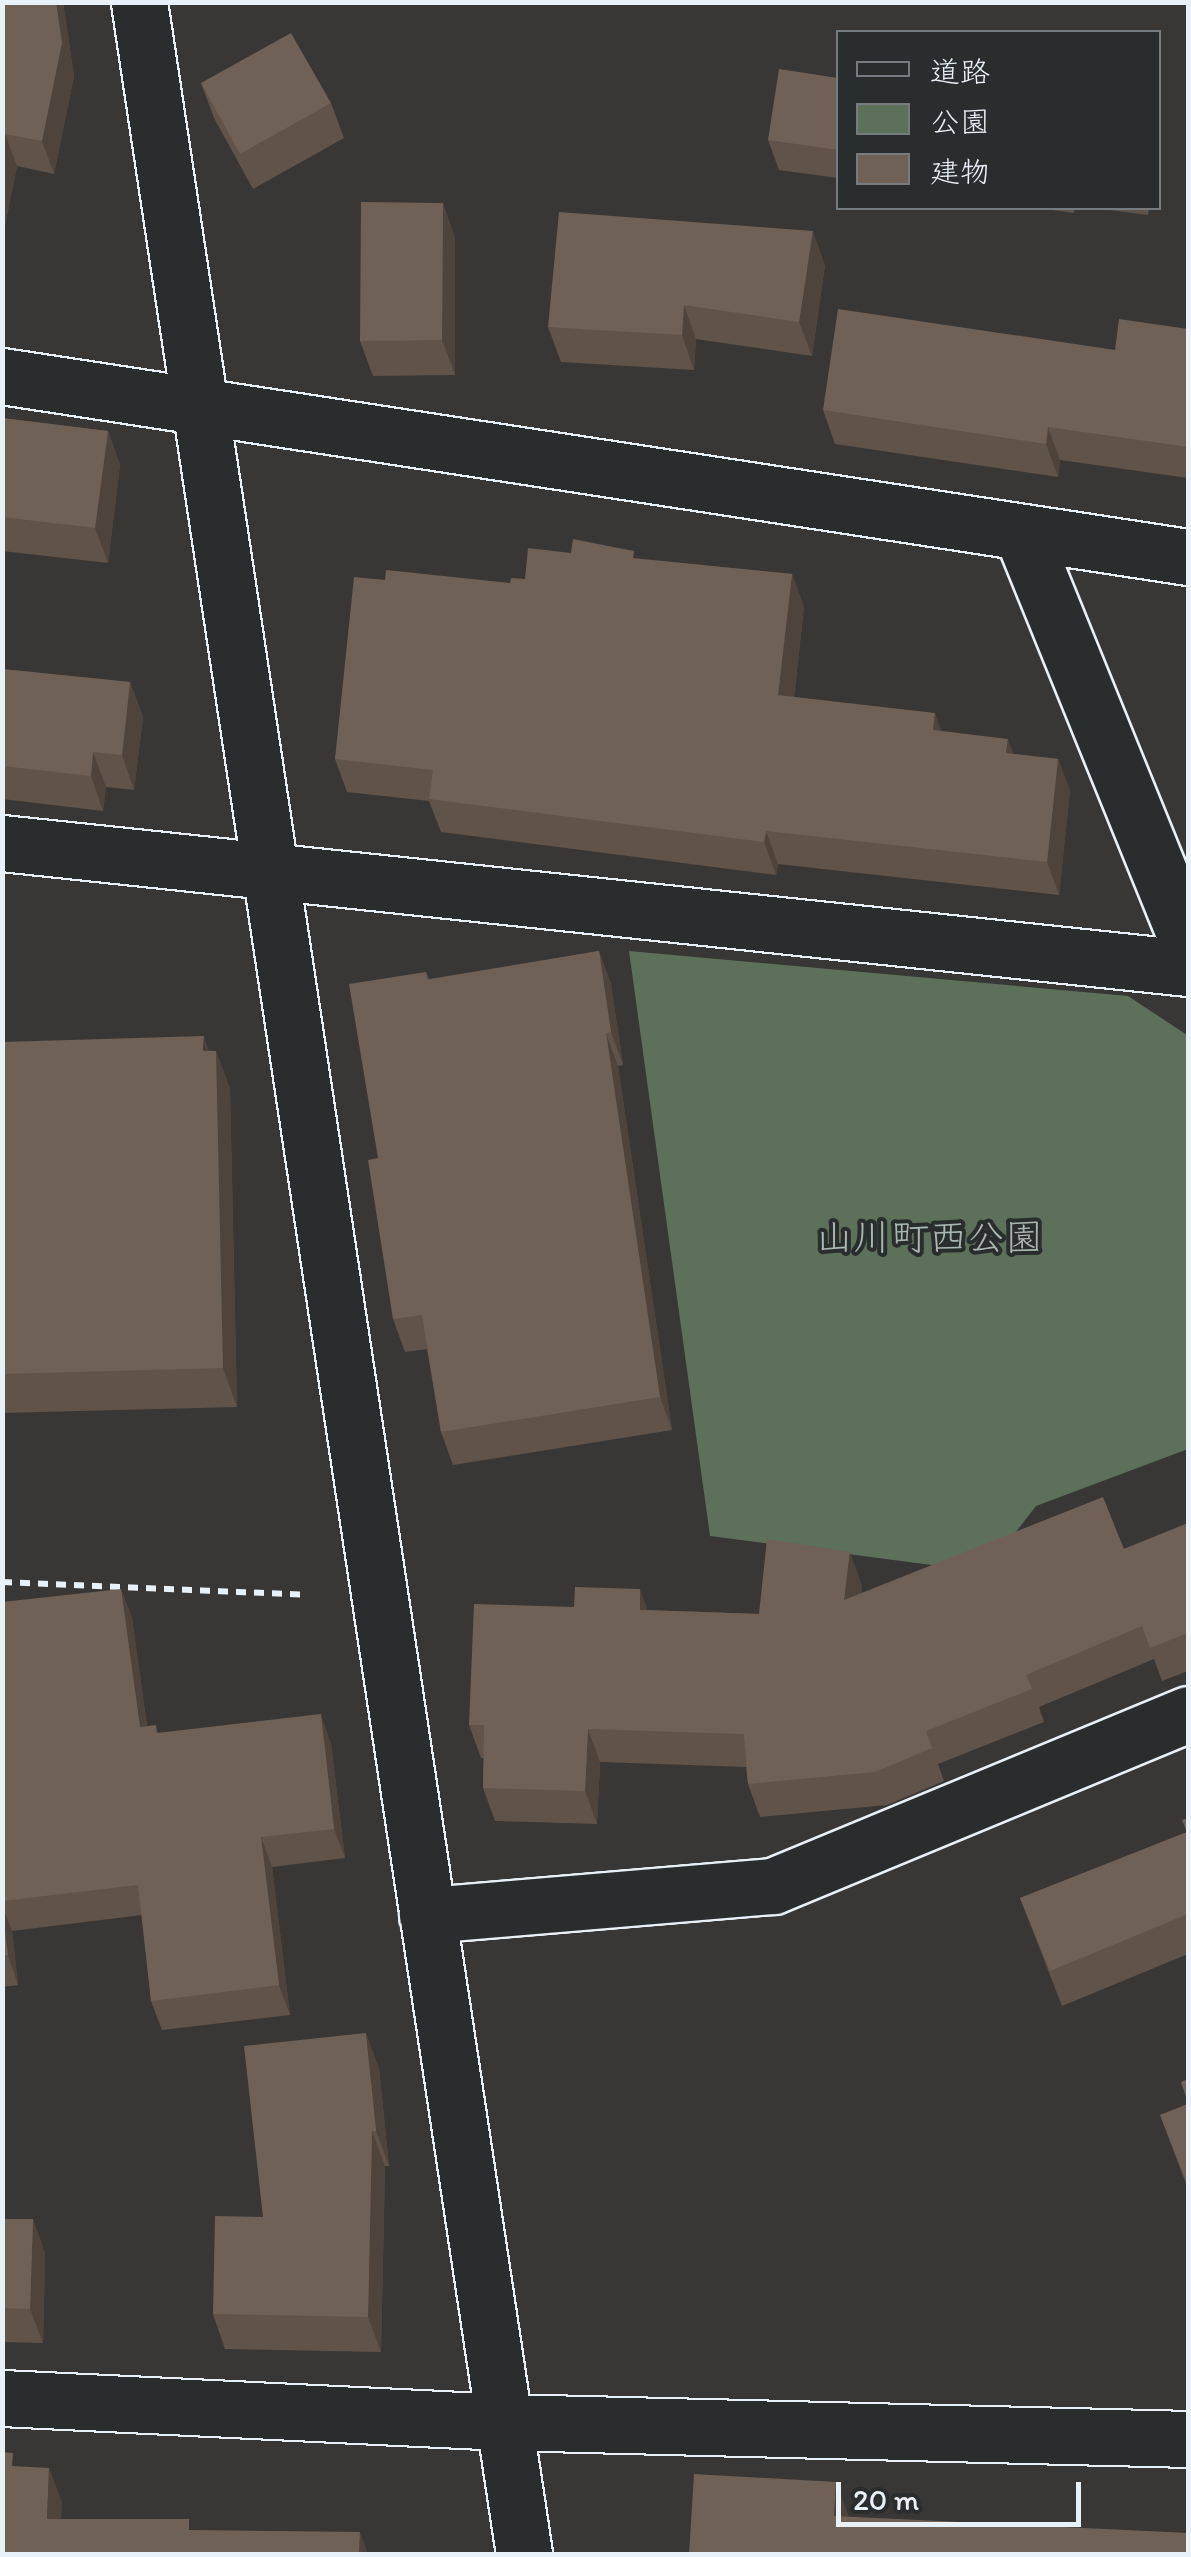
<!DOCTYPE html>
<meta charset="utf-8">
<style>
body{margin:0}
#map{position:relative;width:1191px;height:2557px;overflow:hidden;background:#383736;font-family:Itim,"Klee One",sans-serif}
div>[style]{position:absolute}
.green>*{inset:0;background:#5c705a}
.path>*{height:6px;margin-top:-3px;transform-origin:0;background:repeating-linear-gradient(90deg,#e8f1f8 0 10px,transparent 0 18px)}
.roads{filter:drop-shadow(2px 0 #e8f1f8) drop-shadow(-2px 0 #e8f1f8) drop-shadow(0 2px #e8f1f8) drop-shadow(0 -2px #e8f1f8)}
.street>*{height:55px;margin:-27.5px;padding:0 27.5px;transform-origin:27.5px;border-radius:27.5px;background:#2a2d2e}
.secondary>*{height:55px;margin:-27.5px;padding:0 27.5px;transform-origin:27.5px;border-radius:27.5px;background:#2a2d2e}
.wall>*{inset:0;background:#60534a}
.shaded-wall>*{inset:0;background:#4e443c}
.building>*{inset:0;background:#706156}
span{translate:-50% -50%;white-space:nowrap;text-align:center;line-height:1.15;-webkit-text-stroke:8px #2a2d2e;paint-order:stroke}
.park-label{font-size:38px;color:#a9b7b1}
.frame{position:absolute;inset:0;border:5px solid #e8f1f8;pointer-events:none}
.legend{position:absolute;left:836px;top:30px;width:325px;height:180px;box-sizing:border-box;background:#2a2d2e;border:2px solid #767b7f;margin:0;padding:12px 18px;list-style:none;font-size:30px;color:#e8f1f8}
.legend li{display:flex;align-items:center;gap:20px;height:50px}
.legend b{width:50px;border:2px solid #767b7f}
.scale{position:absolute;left:836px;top:2482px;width:245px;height:45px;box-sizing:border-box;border:5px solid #e8f1f8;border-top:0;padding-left:12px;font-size:30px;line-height:35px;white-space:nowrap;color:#e8f1f8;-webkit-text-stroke:8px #2a2d2e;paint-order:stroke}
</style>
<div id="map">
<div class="green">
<div style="clip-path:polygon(629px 951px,1128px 996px,1187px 1035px,1188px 1449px,1036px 1506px,985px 1572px,710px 1536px)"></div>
</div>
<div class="path">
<div style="left:2px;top:1582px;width:304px;rotate:2.4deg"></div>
</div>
<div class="roads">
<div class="street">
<div style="left:2px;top:376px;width:1200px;rotate:8.68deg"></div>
<div style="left:1022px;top:534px;width:440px;rotate:67.9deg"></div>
<div style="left:2px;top:843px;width:1193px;rotate:6.02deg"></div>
<div style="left:427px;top:1915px;width:347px;rotate:-4.8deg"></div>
<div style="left:773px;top:1886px;width:449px;rotate:-22.5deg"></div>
<div style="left:2px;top:2398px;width:503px;rotate:2.74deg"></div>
<div style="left:504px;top:2422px;width:684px;rotate:1.42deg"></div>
</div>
<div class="secondary">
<div style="left:139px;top:2px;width:2581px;rotate:81.42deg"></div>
</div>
</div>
<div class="wall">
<div style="clip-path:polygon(2px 2px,63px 2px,74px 76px,54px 174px,17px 166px,2px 240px)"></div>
<div style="clip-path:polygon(838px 78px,838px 178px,779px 170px,768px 140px)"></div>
<div style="clip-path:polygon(201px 83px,331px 103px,344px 138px,253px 189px,214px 118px)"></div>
<div style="clip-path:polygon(443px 203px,455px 238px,455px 375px,373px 376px,360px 341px)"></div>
<div style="clip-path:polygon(1038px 208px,1075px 208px,1074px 213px)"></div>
<div style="clip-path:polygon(1094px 208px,1149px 208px,1148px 215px)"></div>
<div style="clip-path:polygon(825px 265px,812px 356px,696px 339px,694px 370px,561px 362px,548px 327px)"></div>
<div style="clip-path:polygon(1188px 329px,1188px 478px,1060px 460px,1058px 477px,835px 444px,823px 410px,1115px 350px)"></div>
<div style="clip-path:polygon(2px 418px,108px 431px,120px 465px,108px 563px,2px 551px)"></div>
<div style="clip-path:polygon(637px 559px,792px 574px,804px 607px,794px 697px,941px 731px,1014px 754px,1058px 759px,1070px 791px,1059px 895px,778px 864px,776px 875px,441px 832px,429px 801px,347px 792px,335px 759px,385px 580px,510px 583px,525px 579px)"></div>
<div style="clip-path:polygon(2px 669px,130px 682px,143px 717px,134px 790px,106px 787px,103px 811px,2px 799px)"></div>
<div style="clip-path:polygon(599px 951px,611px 984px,623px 1065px,618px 1066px,672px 1430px,453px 1465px,441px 1432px,427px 1349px,405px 1352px,393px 1319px,378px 1158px,426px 972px,429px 979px)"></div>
<div style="clip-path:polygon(2px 1042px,216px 1051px,230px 1089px,237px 1407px,2px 1413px)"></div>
<div style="clip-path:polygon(1188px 1523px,1188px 1671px,1162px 1681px,1154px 1659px,1039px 1707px,1044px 1722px,938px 1764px,944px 1781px,887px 1805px,760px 1817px,748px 1784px,746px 1767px,600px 1762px,597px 1824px,495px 1821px,483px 1788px,484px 1758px,481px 1758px,469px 1725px,648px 1610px,759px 1614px,862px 1585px,861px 1594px,1124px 1549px)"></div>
<div style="clip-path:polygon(121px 1589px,132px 1618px,147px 1726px,159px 1733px,331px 1744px,345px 1858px,272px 1867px,290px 2015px,162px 2030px,151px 2001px,142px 1915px,12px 1931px,18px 1985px,2px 1987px,2px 1717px)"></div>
<div style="clip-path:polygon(1188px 1818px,1188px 1954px,1062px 2006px,1020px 1898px,1187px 1832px)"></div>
<div style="clip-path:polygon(379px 2068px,389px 2166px,385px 2166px,381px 2352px,225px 2349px,213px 2314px,263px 2217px)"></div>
<div style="clip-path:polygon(1188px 2079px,1188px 2189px,1160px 2115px,1188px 2104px)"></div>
<div style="clip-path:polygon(2px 2219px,33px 2219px,45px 2254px,43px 2343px,2px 2342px)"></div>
</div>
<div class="shaded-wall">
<div style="clip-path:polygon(56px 2px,63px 2px,74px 76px,54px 174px,42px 141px)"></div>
<div style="clip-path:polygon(5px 134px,17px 166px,2px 240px,2px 146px)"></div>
<div style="clip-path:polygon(443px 203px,455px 238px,455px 375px,442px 340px)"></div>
<div style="clip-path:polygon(813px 231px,825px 265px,812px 356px,799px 322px)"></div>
<div style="clip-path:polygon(684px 305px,696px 339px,694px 370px,682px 335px)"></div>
<div style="clip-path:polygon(1048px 427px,1060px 460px,1058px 477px,1046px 444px)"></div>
<div style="clip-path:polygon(108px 431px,120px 465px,108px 563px,95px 528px)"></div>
<div style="clip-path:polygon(792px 574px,804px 607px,790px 728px,778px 695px)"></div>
<div style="clip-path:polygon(130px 682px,143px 717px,134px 790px,122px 755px)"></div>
<div style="clip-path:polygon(935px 713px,947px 746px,933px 730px)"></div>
<div style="clip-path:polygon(1008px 739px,1020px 771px,1006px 753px)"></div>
<div style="clip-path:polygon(93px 752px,106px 787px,103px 811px,91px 776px)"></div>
<div style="clip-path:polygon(1058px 759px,1070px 791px,1059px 895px,1047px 862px)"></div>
<div style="clip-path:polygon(766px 831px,778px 864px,776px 875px,764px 842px)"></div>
<div style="clip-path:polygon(599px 951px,611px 984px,623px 1065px,611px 1032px)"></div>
<div style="clip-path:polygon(606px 1033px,618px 1066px,672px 1430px,660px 1397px)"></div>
<div style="clip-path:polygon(204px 1036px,216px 1072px,216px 1051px,230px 1089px,237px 1407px,223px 1368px)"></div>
<div style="clip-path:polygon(850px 1552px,862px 1585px,856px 1633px,844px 1600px)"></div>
<div style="clip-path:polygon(121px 1589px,132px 1618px,151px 1757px,140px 1727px)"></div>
<div style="clip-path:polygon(640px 1589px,652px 1622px,640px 1610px)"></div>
<div style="clip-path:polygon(321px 1714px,331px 1744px,345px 1858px,334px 1829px)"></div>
<div style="clip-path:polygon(588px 1729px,600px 1762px,597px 1824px,585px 1791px)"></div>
<div style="clip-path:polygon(261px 1837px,272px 1867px,290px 2015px,279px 1985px)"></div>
<div style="clip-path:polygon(2px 1905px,12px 1931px,18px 1985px,8px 1955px)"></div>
<div style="clip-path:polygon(366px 2033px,379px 2068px,389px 2166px,376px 2131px)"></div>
<div style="clip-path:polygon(372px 2131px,385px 2166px,381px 2352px,368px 2317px)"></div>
<div style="clip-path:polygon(33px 2219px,45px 2254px,43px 2343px,30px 2309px)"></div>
<div style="clip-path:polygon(49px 2468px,62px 2502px,60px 2554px,47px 2519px)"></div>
<div style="clip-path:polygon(836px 2482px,849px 2517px,834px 2516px)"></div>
<div style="clip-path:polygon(360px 2532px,368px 2554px,359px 2554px)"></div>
</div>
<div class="building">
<div style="clip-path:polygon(2px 2px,56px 2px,62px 43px,42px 141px,5px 134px,2px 146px)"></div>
<div style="clip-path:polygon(291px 33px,331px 103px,240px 154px,201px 83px)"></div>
<div style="clip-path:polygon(779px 69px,838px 78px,838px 150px,768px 140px)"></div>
<div style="clip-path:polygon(361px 202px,443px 203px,442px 340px,360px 341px)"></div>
<div style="clip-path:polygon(559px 212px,813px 231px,799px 322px,684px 305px,682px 335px,548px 327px)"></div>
<div style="clip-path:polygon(838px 309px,1115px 350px,1119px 319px,1188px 329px,1188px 447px,1048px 427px,1046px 444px,823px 410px)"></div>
<div style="clip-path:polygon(2px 418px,108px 431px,95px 528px,2px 517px)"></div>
<div style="clip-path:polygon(573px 539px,634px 551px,633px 558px,792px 574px,778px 695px,935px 713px,933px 730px,1008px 739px,1006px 753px,1058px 759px,1047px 862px,766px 831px,764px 842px,429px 799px,433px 770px,335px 759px,354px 577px,385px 580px,386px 570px,510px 583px,511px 578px,525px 579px,528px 548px,571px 553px)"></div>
<div style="clip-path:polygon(2px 669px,130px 682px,122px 755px,93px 752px,91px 776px,2px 766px)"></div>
<div style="clip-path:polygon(599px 951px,611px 1032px,606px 1033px,660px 1397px,441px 1432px,422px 1315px,393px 1319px,368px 1160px,378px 1158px,349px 984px,426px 972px,427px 980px)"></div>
<div style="clip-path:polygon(204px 1036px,203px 1051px,216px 1051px,223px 1368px,2px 1374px,2px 1042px)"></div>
<div style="clip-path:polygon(1103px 1497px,1124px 1549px,1188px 1523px,1188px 1633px,1150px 1648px,1142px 1626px,1026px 1675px,1032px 1689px,926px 1731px,932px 1748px,875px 1772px,748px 1784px,744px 1734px,588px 1729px,585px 1791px,483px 1788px,484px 1725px,469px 1725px,474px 1604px,574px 1607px,575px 1587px,640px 1589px,640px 1610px,759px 1614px,767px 1539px,850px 1552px,844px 1600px)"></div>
<div style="clip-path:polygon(121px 1589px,140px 1727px,156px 1725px,157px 1733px,321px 1714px,334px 1829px,261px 1837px,279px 1985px,151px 2001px,138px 1885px,2px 1901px,2px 1602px)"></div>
<div style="clip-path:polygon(1188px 1818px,1188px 1914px,1050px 1971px,1020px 1898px,1187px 1832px,1182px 1820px)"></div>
<div style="clip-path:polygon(2px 1913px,8px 1955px,2px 1956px)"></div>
<div style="clip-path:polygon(366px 2033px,376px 2131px,372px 2131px,368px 2317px,213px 2314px,215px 2216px,263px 2217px,244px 2046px)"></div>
<div style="clip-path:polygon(1188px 2079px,1188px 2103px,1181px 2082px)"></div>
<div style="clip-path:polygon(1188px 2104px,1188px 2180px,1186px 2181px,1160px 2115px)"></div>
<div style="clip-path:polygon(2px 2219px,33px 2219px,30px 2309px,2px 2308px)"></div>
<div style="clip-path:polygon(2px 2452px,13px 2453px,12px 2466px,49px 2468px,47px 2519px,189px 2519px,189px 2530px,360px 2532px,359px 2554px,369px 2554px,2px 2554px)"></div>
<div style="clip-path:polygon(694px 2474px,836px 2482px,834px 2516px,1188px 2533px,1188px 2554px,689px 2554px)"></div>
</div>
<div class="park-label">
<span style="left:929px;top:1238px">山川町西公園</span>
</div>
<div class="frame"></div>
<ul class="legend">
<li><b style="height:12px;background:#2a2d2e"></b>道路</li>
<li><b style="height:28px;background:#5c705a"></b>公園</li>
<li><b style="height:28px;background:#706156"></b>建物</li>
</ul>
<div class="scale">20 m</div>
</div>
